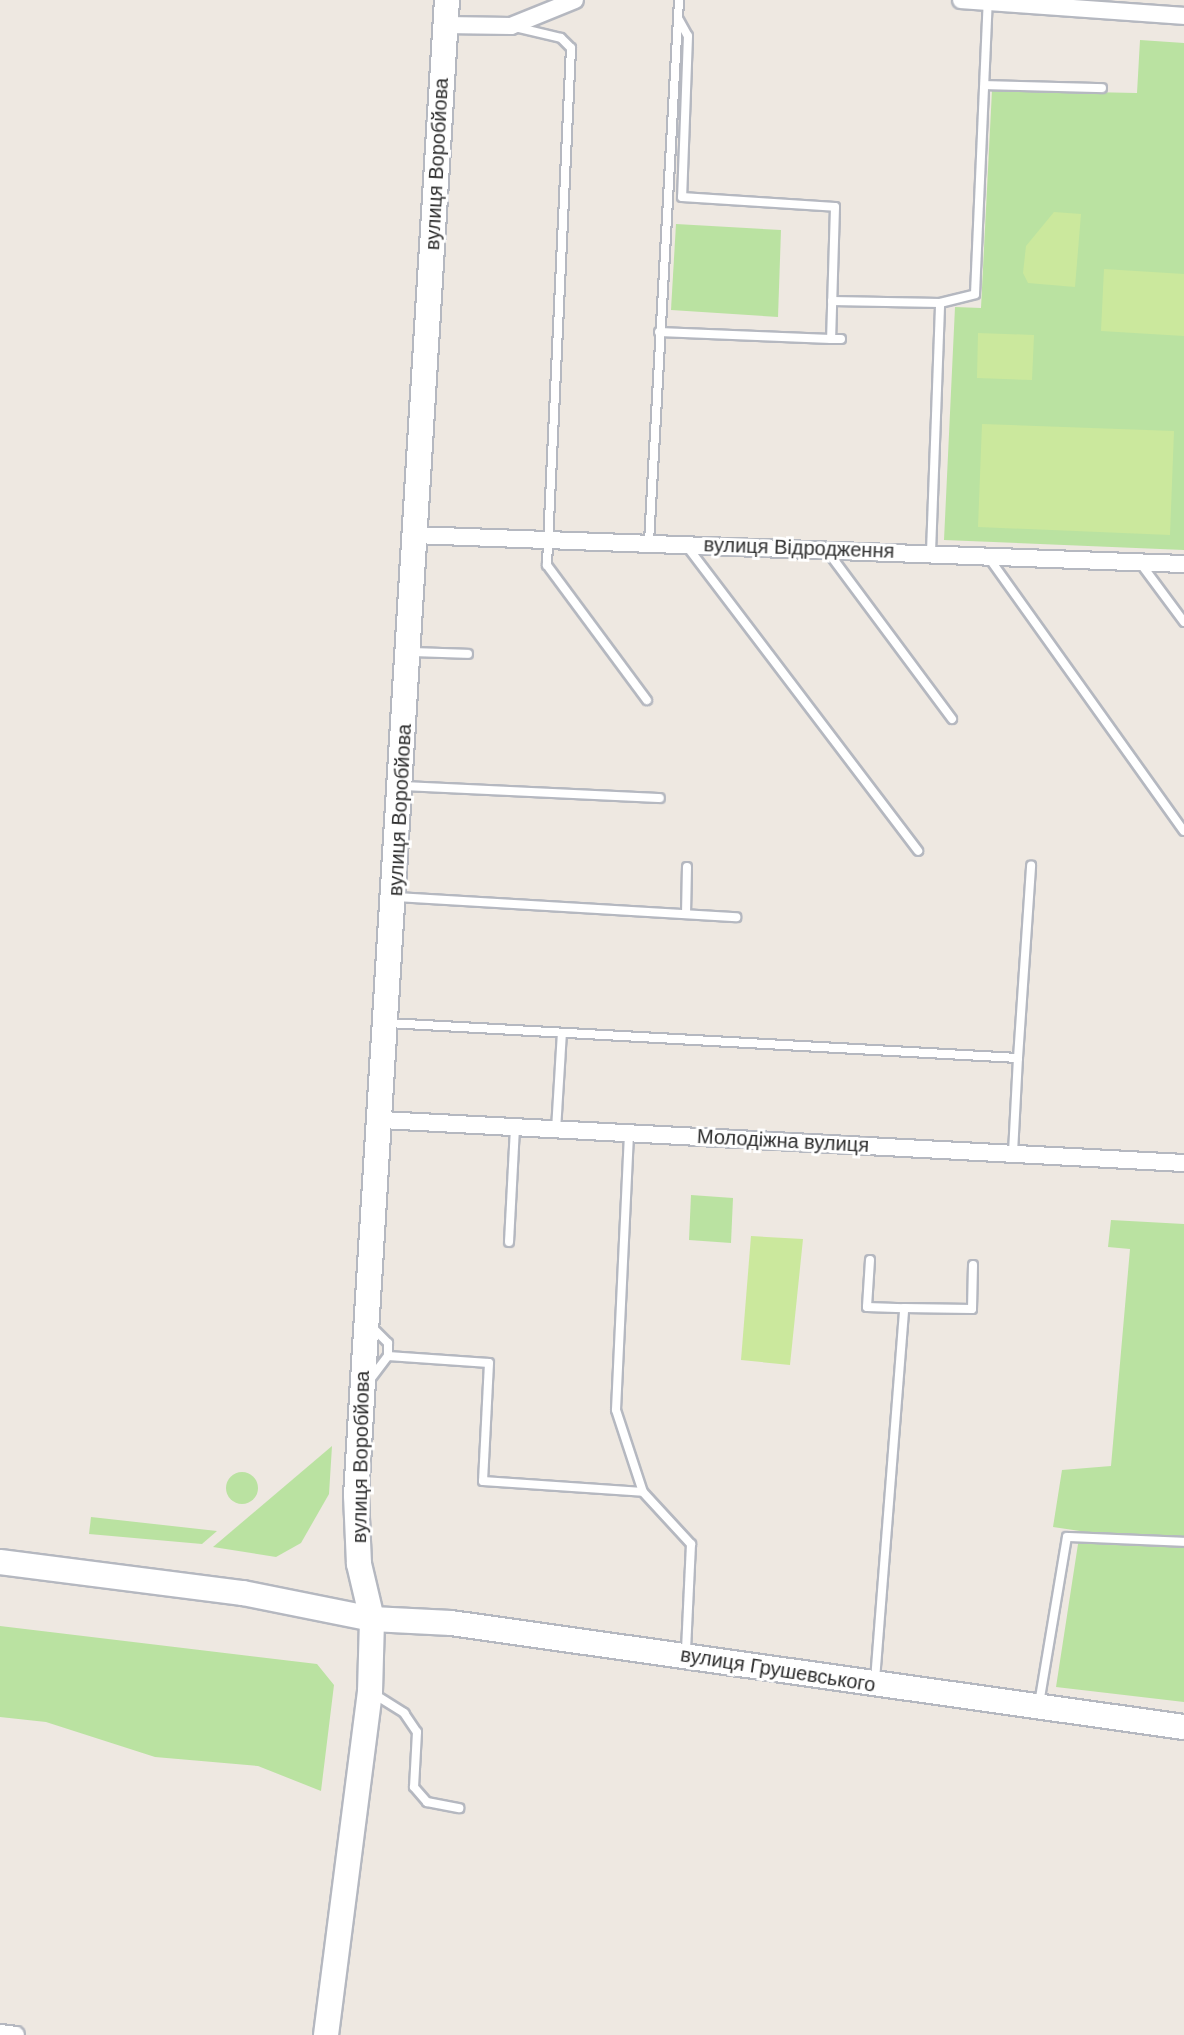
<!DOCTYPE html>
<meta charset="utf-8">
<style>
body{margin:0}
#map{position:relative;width:1184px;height:2035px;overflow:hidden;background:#eee8e1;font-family:Helvetica,sans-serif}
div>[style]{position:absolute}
.green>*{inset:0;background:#bae2a1}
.round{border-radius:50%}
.pitch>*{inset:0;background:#cbe89d}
.roads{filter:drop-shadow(2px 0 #b5b8c0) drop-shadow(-2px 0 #b5b8c0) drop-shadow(0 2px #b5b8c0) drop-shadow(0 -2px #b5b8c0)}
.lane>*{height:8px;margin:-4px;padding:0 4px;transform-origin:4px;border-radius:4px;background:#fff}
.street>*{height:16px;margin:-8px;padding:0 8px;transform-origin:8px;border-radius:8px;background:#fff}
.secondary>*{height:24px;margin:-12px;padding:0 12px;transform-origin:12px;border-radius:12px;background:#fff}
span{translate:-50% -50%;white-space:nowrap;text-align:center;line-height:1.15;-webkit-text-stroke:6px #fff;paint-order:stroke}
.street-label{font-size:20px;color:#2e2e2e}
</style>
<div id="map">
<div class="green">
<div style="clip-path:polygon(1140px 40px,1184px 43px,1184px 550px,944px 540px,955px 307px,981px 308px,992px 90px,1137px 93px)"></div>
<div style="clip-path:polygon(676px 224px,781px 230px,778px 317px,671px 310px)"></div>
<div style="clip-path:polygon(691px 1195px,733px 1198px,731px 1243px,689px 1240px)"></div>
<div style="clip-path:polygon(1111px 1220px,1184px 1224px,1184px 1702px,1056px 1687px,1080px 1531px,1053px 1527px,1062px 1470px,1111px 1466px,1130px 1249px,1108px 1247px)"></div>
<div style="clip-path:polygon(332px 1446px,329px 1494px,301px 1543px,276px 1557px,213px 1547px)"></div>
<div class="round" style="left:226px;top:1472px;width:32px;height:32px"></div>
<div style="clip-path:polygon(91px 1517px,217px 1531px,202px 1544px,89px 1534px)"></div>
<div style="clip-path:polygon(0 1626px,317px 1664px,334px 1685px,321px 1791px,258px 1766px,155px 1757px,46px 1722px,0 1717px)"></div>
</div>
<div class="pitch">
<div style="clip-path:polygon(1054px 212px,1081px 214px,1075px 287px,1028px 283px,1023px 273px,1026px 246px)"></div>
<div style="clip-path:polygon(1104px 269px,1184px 274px,1184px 336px,1101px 331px)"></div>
<div style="clip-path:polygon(978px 333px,1034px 335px,1032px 380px,977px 378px)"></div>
<div style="clip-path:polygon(982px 424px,1174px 431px,1170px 535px,978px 527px)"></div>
<div style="clip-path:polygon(751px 1236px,803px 1239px,790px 1365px,741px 1360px)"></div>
</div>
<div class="roads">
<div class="lane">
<div style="left:679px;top:20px;width:18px;rotate:61deg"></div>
<div style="left:688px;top:36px;width:161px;rotate:92.1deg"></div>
<div style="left:682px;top:197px;width:153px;rotate:3.7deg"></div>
<div style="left:835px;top:207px;width:132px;rotate:91.7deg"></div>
<div style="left:831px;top:339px;width:10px"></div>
<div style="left:515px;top:27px;width:47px;rotate:13.4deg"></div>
<div style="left:561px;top:38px;width:14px;rotate:45deg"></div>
<div style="left:571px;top:48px;width:518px;rotate:92.66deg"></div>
<div style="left:547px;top:565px;width:168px;rotate:53.5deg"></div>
<div style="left:986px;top:85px;width:116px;rotate:1.5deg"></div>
<div style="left:832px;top:301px;width:108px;rotate:1.1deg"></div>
<div style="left:659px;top:332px;width:172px;rotate:2.3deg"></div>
<div style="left:649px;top:542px;width:543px;rotate:-86.83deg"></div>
<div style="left:686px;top:545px;width:384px;rotate:52.8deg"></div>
<div style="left:828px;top:552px;width:208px;rotate:53.4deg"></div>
<div style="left:931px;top:552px;width:249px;rotate:-87.9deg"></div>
<div style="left:940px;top:303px;width:36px;rotate:-14deg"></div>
<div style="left:975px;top:294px;width:292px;rotate:-87.5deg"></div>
<div style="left:989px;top:558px;width:335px;rotate:54.5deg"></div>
<div style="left:1141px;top:564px;width:72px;rotate:53.4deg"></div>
<div style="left:409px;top:652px;width:59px;rotate:1.9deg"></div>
<div style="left:402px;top:786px;width:258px;rotate:2.7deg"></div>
<div style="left:396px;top:897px;width:341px;rotate:3.4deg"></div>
<div style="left:686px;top:914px;width:47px;rotate:-88.8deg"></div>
<div style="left:388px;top:1023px;width:631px;rotate:3.18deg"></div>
<div style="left:1018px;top:1058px;width:193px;rotate:-86.1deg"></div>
<div style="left:556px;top:1130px;width:97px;rotate:-86.5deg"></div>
<div style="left:629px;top:1134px;width:276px;rotate:92.7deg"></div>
<div style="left:616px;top:1410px;width:86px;rotate:71.8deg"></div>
<div style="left:1013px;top:1153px;width:95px;rotate:-87deg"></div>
<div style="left:509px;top:1242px;width:114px;rotate:-87deg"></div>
<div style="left:870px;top:1260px;width:47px;rotate:93.7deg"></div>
<div style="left:867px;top:1307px;width:37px;rotate:2deg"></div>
<div style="left:388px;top:1356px;width:101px;rotate:4deg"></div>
<div style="left:489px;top:1363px;width:118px;rotate:92.9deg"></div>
<div style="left:483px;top:1481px;width:160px;rotate:3.9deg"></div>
<div style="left:643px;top:1492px;width:71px;rotate:47.3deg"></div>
<div style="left:691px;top:1544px;width:108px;rotate:92.7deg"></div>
<div style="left:369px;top:1381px;width:31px;rotate:-53deg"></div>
<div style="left:388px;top:1356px;width:13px;rotate:-90deg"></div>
<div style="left:388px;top:1343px;width:23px;rotate:-135deg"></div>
<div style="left:875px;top:1680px;width:373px;rotate:-85.5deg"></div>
<div style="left:904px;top:1308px;width:68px;rotate:0.8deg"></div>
<div style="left:972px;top:1309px;width:44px;rotate:-88.7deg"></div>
<div style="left:374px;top:1694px;width:36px;rotate:32deg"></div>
<div style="left:404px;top:1713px;width:23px;rotate:56deg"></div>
<div style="left:417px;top:1732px;width:55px;rotate:93.1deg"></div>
<div style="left:414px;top:1787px;width:20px;rotate:49deg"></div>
<div style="left:427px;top:1802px;width:33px;rotate:11deg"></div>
<div style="left:1039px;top:1704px;width:169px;rotate:-80.5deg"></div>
<div style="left:1067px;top:1537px;width:117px;rotate:2.4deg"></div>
</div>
<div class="street">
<div style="left:961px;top:0;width:224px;rotate:4.1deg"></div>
<div style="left:445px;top:25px;width:66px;rotate:0.9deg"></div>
<div style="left:511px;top:26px;width:69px;rotate:-22.1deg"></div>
<div style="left:414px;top:535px;width:771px;rotate:2.16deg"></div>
<div style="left:382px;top:1120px;width:803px;rotate:3.07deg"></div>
<div style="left:0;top:2033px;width:16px;rotate:7deg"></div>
</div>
<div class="secondary">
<div style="left:0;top:1562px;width:245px;rotate:7.3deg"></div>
<div style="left:243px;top:1593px;width:132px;rotate:11.4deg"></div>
<div style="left:372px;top:1619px;width:79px;rotate:2.9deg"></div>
<div style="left:451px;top:1623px;width:740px;rotate:8.08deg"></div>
<div style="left:326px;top:2035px;width:346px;rotate:-82.7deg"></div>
<div style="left:370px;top:1692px;width:73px;rotate:-88.4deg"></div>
<div style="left:372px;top:1619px;width:57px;rotate:-103.3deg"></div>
<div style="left:359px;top:1564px;width:68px;rotate:-92.5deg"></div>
<div style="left:356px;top:1496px;width:1499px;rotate:-86.52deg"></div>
</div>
</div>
<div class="street-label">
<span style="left:437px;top:164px;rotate:-87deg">вулиця Воробйова</span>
<span style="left:799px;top:548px;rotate:2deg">вулиця Відродження</span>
<span style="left:400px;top:810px;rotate:-87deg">вулиця Воробйова</span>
<span style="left:783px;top:1141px;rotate:3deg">Молодіжна вулиця</span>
<span style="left:361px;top:1457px;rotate:-89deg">вулиця Воробйова</span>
<span style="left:778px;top:1670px;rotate:9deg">вулиця Грушевського</span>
</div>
</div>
